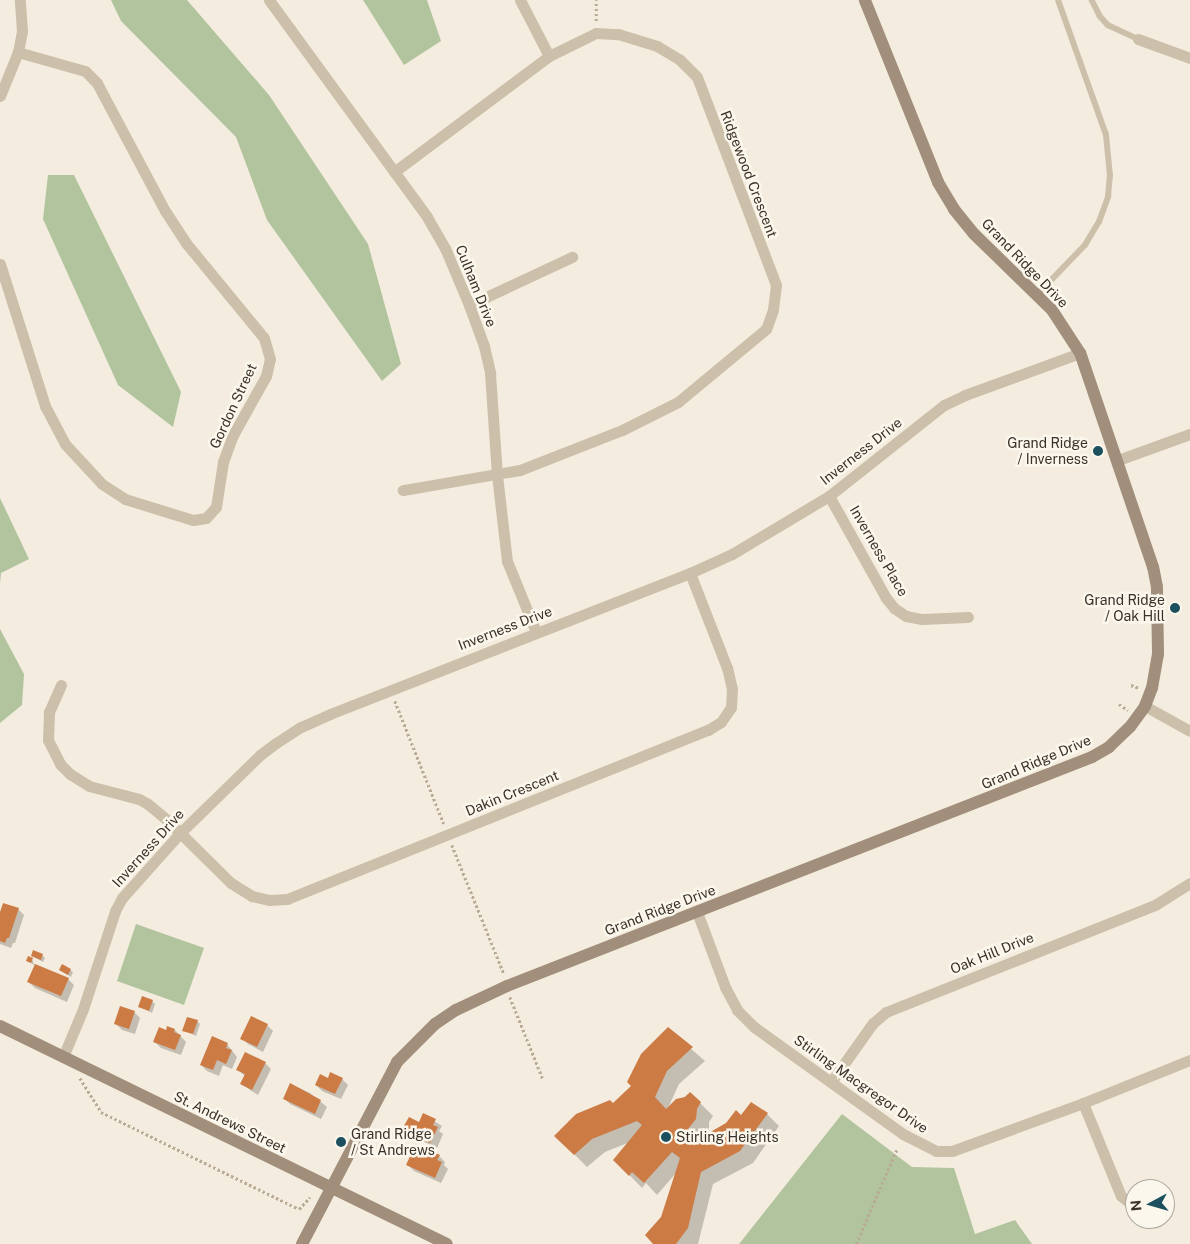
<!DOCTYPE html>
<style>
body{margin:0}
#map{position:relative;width:1190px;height:1244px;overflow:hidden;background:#f4eddf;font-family:"Public Sans",sans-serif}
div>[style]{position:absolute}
.green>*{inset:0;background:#b1c49e}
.shadow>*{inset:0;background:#0003}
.building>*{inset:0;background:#cc7b45}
.path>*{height:2.5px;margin-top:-1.25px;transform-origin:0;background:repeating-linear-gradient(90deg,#b9aa94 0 2.5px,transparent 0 5px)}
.lane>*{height:5.5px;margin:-2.75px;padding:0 2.75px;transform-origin:2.75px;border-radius:2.75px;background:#cdc0aa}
.street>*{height:11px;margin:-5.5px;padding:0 5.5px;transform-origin:5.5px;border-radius:5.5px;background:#cdc0aa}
.secondary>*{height:12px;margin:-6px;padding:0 6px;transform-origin:6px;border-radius:6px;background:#a18f7b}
.dots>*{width:14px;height:14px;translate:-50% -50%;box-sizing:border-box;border:2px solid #fbf7ec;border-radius:50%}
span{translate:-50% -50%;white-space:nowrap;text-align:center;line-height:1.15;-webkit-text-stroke:5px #fbf7ec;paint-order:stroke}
.street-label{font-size:14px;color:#3a322a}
.poi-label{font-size:14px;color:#3a322a}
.right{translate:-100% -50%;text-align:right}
.left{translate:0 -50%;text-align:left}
.north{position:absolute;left:1125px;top:1179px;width:50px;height:50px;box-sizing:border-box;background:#fbf7ec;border:1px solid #aea89e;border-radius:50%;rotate:264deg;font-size:14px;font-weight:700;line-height:20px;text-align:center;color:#3a322a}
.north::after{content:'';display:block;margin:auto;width:18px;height:22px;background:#1c505f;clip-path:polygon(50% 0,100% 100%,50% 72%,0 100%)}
</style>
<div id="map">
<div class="green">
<div style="clip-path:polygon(111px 0,187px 0,269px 95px,368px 244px,401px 364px,382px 381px,267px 220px,236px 137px,121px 21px)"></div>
<div style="clip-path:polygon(363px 0,427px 0,441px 41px,404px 65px)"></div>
<div style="clip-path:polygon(48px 175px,74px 175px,181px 392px,173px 427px,118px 385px,43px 219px)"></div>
<div style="clip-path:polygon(0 498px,29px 559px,1px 573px,0 584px)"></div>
<div style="clip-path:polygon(0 629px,24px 674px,22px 705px,0 723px)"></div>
<div style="clip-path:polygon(136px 924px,204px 948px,184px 1005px,117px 981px)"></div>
<div style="clip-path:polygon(842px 1114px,912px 1167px,954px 1168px,975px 1234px,1015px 1220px,1032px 1244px,739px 1244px)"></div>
</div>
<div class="shadow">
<div style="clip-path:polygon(18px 909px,24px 915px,15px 943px,13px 943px,11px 948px,0 944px,0 916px)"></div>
<div style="clip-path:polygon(42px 955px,45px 958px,43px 962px,32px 956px)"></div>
<div style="clip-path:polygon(32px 959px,34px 964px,68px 979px,74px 985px,67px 1002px,35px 988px,29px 982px,36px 966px,27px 961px)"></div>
<div style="clip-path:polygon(60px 970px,70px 970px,73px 972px,71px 977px)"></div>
<div style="clip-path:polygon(152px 1001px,155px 1004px,152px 1013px,139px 1006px)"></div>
<div style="clip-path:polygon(134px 1012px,140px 1018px,135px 1034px,122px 1030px,116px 1024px)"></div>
<div style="clip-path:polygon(197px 1021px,200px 1024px,196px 1036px,184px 1030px)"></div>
<div style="clip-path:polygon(267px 1025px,273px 1031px,263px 1052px,248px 1044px,242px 1038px)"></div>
<div style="clip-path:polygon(668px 1029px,705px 1061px,679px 1084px,668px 1108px,690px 1093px,713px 1116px,709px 1122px,709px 1132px,704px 1137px,741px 1117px,767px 1114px,779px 1126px,753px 1163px,713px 1184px,698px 1244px,654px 1244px,676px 1173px,657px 1195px,646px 1183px,642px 1188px,615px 1160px,630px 1142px,605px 1152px,587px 1167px,556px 1136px,613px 1104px,633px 1086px)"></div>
<div style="clip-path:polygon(175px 1030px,186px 1042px,181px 1055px,161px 1048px,155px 1042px,167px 1031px)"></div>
<div style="clip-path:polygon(227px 1044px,237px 1057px,232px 1069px,223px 1065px,219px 1076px,207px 1071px,201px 1065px)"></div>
<div style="clip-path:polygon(265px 1063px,271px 1069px,258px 1095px,241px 1084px,245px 1076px,238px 1070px)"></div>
<div style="clip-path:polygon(342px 1079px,348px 1085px,341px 1099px,322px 1091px,316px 1085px,328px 1080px)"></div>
<div style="clip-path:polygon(291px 1084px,310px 1093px,327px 1107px,321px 1119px,290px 1104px,284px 1098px)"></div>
<div style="clip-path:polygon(424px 1115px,442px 1126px,439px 1131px,443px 1134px,437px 1148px,410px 1135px,404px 1129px,420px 1123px)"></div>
<div style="clip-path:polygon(439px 1156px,445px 1162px,444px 1165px,448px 1169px,441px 1183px,414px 1171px,408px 1165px)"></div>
</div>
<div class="building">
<div style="clip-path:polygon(3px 903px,19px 908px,9px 938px,7px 938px,5px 943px,0 941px,0 912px)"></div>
<div style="clip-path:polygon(33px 950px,43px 954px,41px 960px,31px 956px)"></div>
<div style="clip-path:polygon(28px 956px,33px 958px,31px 963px,26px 961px)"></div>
<div style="clip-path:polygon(35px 964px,69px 978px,61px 996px,27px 982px)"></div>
<div style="clip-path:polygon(62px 964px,71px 969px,68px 975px,59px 970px)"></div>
<div style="clip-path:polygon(142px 996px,153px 1000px,149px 1011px,138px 1007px)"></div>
<div style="clip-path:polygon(120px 1006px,135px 1011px,129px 1029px,114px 1024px)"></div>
<div style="clip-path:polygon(251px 1016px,268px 1024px,257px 1047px,240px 1039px)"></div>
<div style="clip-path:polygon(187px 1017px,198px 1020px,193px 1034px,182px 1031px)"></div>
<div style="clip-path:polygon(167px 1026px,175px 1029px,174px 1032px,181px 1035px,175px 1050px,153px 1042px,159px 1027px,166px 1030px)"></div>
<div style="clip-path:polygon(668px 1027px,693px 1047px,667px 1071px,655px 1097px,666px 1109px,676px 1099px,685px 1097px,690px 1092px,701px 1102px,697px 1109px,696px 1119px,688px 1129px,700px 1138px,726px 1123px,736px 1110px,741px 1115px,751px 1102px,768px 1113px,740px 1151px,701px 1172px,688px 1228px,676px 1244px,653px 1244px,645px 1235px,661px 1217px,680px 1158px,672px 1152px,644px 1183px,632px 1172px,629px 1176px,613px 1160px,642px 1125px,637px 1121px,592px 1139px,574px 1155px,554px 1136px,576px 1114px,610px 1100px,613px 1103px,631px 1086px,627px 1082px,641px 1054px)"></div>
<div style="clip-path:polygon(212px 1036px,228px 1043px,226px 1048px,232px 1050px,226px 1064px,217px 1060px,213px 1070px,200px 1065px)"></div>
<div style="clip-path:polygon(245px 1052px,266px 1062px,252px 1090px,240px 1084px,245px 1074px,236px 1070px)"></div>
<div style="clip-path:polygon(330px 1072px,343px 1078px,335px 1094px,315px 1085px,320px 1074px,328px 1078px)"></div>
<div style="clip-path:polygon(290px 1083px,321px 1100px,315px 1114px,283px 1099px)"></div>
<div style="clip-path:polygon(423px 1113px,436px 1119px,433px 1125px,438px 1127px,430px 1143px,402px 1129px,409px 1117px,419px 1122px)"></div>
<div style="clip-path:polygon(427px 1149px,440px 1155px,437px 1160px,442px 1162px,435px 1178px,406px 1165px,412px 1152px,423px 1157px)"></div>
</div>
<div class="path">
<div style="left:596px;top:21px;width:21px;rotate:-90deg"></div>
<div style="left:1131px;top:685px;width:9px;rotate:21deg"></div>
<div style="left:395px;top:701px;width:132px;rotate:68.3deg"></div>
<div style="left:1119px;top:704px;width:11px;rotate:34deg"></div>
<div style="left:452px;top:845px;width:139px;rotate:68deg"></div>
<div style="left:510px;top:997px;width:88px;rotate:68.1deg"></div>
<div style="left:80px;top:1078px;width:40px;rotate:58deg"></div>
<div style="left:101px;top:1112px;width:220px;rotate:26.1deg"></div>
<div style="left:299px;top:1209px;width:16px;rotate:-47deg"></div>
<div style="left:856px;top:1244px;width:103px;rotate:-66.7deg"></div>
</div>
<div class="lane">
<div style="left:1092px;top:0;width:18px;rotate:63deg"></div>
<div style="left:1100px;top:16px;width:12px;rotate:48deg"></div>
<div style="left:1108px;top:25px;width:33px;rotate:25deg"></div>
<div style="left:1038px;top:294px;width:68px;rotate:-46.2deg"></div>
<div style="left:1085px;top:245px;width:27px;rotate:-59deg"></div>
<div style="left:1099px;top:222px;width:27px;rotate:-70deg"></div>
<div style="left:1108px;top:197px;width:21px;rotate:-85deg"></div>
<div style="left:1110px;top:176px;width:41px;rotate:-95.6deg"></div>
<div style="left:1106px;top:135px;width:143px;rotate:-109.6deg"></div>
</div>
<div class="street">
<div style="left:269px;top:0;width:268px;rotate:53.9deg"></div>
<div style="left:427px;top:217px;width:36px;rotate:60deg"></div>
<div style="left:445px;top:248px;width:62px;rotate:67.2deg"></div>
<div style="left:469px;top:305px;width:44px;rotate:69.9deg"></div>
<div style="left:484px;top:346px;width:28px;rotate:77deg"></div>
<div style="left:490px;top:373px;width:102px;rotate:86.1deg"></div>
<div style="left:497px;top:475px;width:87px;rotate:83.4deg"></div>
<div style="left:507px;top:561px;width:77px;rotate:67.8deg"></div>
<div style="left:520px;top:0;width:63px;rotate:62.6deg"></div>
<div style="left:1138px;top:39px;width:55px;rotate:20.1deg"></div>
<div style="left:0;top:96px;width:48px;rotate:-67.8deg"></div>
<div style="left:18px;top:52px;width:21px;rotate:-79deg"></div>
<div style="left:22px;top:31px;width:31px;rotate:-94deg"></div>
<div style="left:394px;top:172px;width:194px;rotate:-36.8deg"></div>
<div style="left:549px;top:56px;width:52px;rotate:-26.1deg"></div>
<div style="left:596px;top:33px;width:22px;rotate:3deg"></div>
<div style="left:618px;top:34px;width:41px;rotate:17.1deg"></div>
<div style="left:657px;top:46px;width:26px;rotate:31deg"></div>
<div style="left:679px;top:59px;width:25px;rotate:45deg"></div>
<div style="left:697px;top:77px;width:222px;rotate:69.2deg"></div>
<div style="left:776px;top:285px;width:25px;rotate:97deg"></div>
<div style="left:773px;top:310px;width:20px;rotate:110deg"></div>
<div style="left:766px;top:329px;width:114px;rotate:140.3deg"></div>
<div style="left:678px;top:402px;width:63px;rotate:153.4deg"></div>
<div style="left:622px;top:430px;width:110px;rotate:158.6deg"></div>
<div style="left:520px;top:470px;width:119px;rotate:170.3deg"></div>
<div style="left:0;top:264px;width:149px;rotate:72.4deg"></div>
<div style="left:45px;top:406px;width:43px;rotate:62.2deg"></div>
<div style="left:65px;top:444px;width:54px;rotate:47.2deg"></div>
<div style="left:102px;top:484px;width:27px;rotate:33deg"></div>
<div style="left:125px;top:499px;width:71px;rotate:17.2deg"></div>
<div style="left:193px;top:520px;width:13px;rotate:-9deg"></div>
<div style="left:206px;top:518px;width:15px;rotate:-48deg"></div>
<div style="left:216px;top:507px;width:46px;rotate:-81.2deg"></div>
<div style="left:223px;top:462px;width:29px;rotate:-70deg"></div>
<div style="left:233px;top:435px;width:68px;rotate:-60.8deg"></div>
<div style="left:266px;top:376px;width:17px;rotate:-77deg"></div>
<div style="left:270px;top:359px;width:22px;rotate:-106deg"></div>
<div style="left:264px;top:338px;width:123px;rotate:-129.4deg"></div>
<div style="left:186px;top:243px;width:38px;rotate:-123deg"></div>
<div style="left:165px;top:211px;width:145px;rotate:-118deg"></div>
<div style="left:97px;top:83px;width:17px;rotate:-135deg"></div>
<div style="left:85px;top:71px;width:70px;rotate:-164.2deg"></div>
<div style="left:469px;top:305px;width:114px;rotate:-25deg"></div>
<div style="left:1118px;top:460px;width:77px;rotate:-19.9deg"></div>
<div style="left:829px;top:496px;width:117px;rotate:60.8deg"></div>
<div style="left:886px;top:598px;width:13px;rotate:51deg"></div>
<div style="left:894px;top:608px;width:14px;rotate:34deg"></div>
<div style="left:906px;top:616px;width:16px;rotate:11deg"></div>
<div style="left:922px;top:619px;width:46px;rotate:-2.5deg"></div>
<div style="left:61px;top:685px;width:30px;rotate:114deg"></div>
<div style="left:49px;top:712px;width:28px;rotate:92deg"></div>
<div style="left:48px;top:740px;width:27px;rotate:63deg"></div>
<div style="left:60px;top:764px;width:14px;rotate:45deg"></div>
<div style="left:70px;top:774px;width:22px;rotate:32deg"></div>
<div style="left:89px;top:786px;width:52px;rotate:14.6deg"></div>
<div style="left:139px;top:799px;width:10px;rotate:29deg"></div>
<div style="left:148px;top:804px;width:23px;rotate:40deg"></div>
<div style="left:166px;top:819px;width:91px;rotate:44.6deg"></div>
<div style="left:231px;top:883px;width:25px;rotate:32deg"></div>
<div style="left:252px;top:896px;width:17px;rotate:13deg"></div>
<div style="left:269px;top:900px;width:18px;rotate:-3deg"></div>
<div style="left:287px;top:899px;width:454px;rotate:-21.9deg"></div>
<div style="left:708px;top:730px;width:15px;rotate:-32deg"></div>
<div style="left:721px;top:722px;width:18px;rotate:-56deg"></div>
<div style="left:731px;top:707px;width:18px;rotate:-87deg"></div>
<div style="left:732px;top:689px;width:22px;rotate:-103deg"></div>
<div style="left:727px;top:668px;width:102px;rotate:-111.3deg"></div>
<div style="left:1145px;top:706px;width:51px;rotate:29.1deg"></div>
<div style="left:697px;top:912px;width:80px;rotate:69.5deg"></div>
<div style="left:725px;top:987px;width:26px;rotate:62deg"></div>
<div style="left:737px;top:1010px;width:24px;rotate:45deg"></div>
<div style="left:754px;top:1027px;width:183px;rotate:35.7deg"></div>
<div style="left:903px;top:1134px;width:37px;rotate:27deg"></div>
<div style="left:936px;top:1151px;width:16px"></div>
<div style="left:952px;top:1151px;width:140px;rotate:-20.1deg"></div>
<div style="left:1083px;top:1103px;width:115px;rotate:-21.9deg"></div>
<div style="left:63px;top:1057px;width:52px;rotate:-67.4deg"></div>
<div style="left:83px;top:1009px;width:103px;rotate:-71.9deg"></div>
<div style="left:115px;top:911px;width:15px;rotate:-62deg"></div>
<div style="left:122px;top:898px;width:86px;rotate:-48.3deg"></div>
<div style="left:179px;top:834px;width:113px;rotate:-44.3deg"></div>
<div style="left:260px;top:755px;width:20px;rotate:-37deg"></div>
<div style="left:276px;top:743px;width:30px;rotate:-33deg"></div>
<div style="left:301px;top:727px;width:32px;rotate:-24deg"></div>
<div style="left:330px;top:714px;width:387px;rotate:-21.4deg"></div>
<div style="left:690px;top:573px;width:46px;rotate:-24.3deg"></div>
<div style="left:732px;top:554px;width:113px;rotate:-30.9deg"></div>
<div style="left:829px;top:496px;width:147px;rotate:-38.4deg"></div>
<div style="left:944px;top:405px;width:23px;rotate:-25deg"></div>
<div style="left:965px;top:395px;width:122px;rotate:-20.1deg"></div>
<div style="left:831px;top:1082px;width:72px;rotate:-54.6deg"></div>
<div style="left:873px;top:1023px;width:17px;rotate:-40deg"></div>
<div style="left:886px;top:1012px;width:289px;rotate:-21.7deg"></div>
<div style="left:1155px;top:905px;width:41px;rotate:-32.2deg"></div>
<div style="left:1083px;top:1103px;width:100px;rotate:67.8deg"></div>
<div style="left:1121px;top:1196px;width:18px;rotate:38deg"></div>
<div style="left:1149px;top:1219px;width:5px;rotate:37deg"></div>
</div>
<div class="secondary">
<div style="left:0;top:1026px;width:497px;rotate:26deg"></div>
<div style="left:302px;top:1244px;width:205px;rotate:-62.4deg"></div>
<div style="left:397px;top:1062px;width:54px;rotate:-45deg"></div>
<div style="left:435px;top:1024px;width:25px;rotate:-34deg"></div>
<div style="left:456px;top:1010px;width:56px;rotate:-25.2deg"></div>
<div style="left:507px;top:986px;width:628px;rotate:-21.38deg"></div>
<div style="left:1092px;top:757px;width:20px;rotate:-30deg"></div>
<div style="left:1109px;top:747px;width:29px;rotate:-44deg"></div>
<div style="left:1130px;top:727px;width:26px;rotate:-54deg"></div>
<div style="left:1145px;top:706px;width:19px;rotate:-69deg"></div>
<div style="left:1152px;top:688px;width:35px;rotate:-80deg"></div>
<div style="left:1158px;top:654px;width:67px;rotate:-90.9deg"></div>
<div style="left:1157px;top:587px;width:20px;rotate:-101deg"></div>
<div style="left:1153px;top:567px;width:226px;rotate:-108.8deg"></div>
<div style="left:1080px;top:353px;width:51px;rotate:-123.1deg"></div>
<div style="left:1052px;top:310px;width:109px;rotate:-135.7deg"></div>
<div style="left:974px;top:234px;width:32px;rotate:-129deg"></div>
<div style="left:954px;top:209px;width:31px;rotate:-121deg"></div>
<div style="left:938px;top:182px;width:196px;rotate:-111.9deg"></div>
</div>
<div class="dots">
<div style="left:1098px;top:451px;background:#1c505f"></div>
<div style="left:1175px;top:608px;background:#1c505f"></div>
<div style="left:666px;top:1137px;background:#1c505f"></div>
<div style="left:341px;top:1142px;background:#1c505f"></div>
</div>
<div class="street-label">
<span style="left:749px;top:174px;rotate:69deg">Ridgewood Crescent</span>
<span style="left:1025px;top:263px;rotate:46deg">Grand Ridge Drive</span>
<span style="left:476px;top:286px;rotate:68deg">Culham Drive</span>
<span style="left:233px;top:406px;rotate:-65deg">Gordon Street</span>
<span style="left:861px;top:451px;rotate:-38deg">Inverness Drive</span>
<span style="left:879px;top:551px;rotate:60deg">Inverness Place</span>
<span style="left:505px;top:628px;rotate:-21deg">Inverness Drive</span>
<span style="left:1036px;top:762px;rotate:-23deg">Grand Ridge Drive</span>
<span style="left:512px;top:793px;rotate:-22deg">Dakin Crescent</span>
<span style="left:148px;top:848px;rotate:-48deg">Inverness Drive</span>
<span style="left:660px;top:910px;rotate:-21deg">Grand Ridge Drive</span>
<span style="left:992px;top:953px;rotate:-22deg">Oak Hill Drive</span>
<span style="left:861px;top:1084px;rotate:35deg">Stirling Macgregor Drive</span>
<span style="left:230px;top:1122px;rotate:26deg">St. Andrews Street</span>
</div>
<div class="poi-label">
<span class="right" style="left:1088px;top:451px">Grand Ridge<br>/ Inverness</span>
<span class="right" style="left:1165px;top:608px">Grand Ridge<br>/ Oak Hill</span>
<span class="left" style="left:351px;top:1142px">Grand Ridge<br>/ St Andrews</span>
<span class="left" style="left:676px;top:1137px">Stirling Heights</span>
</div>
<div class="north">N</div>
</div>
